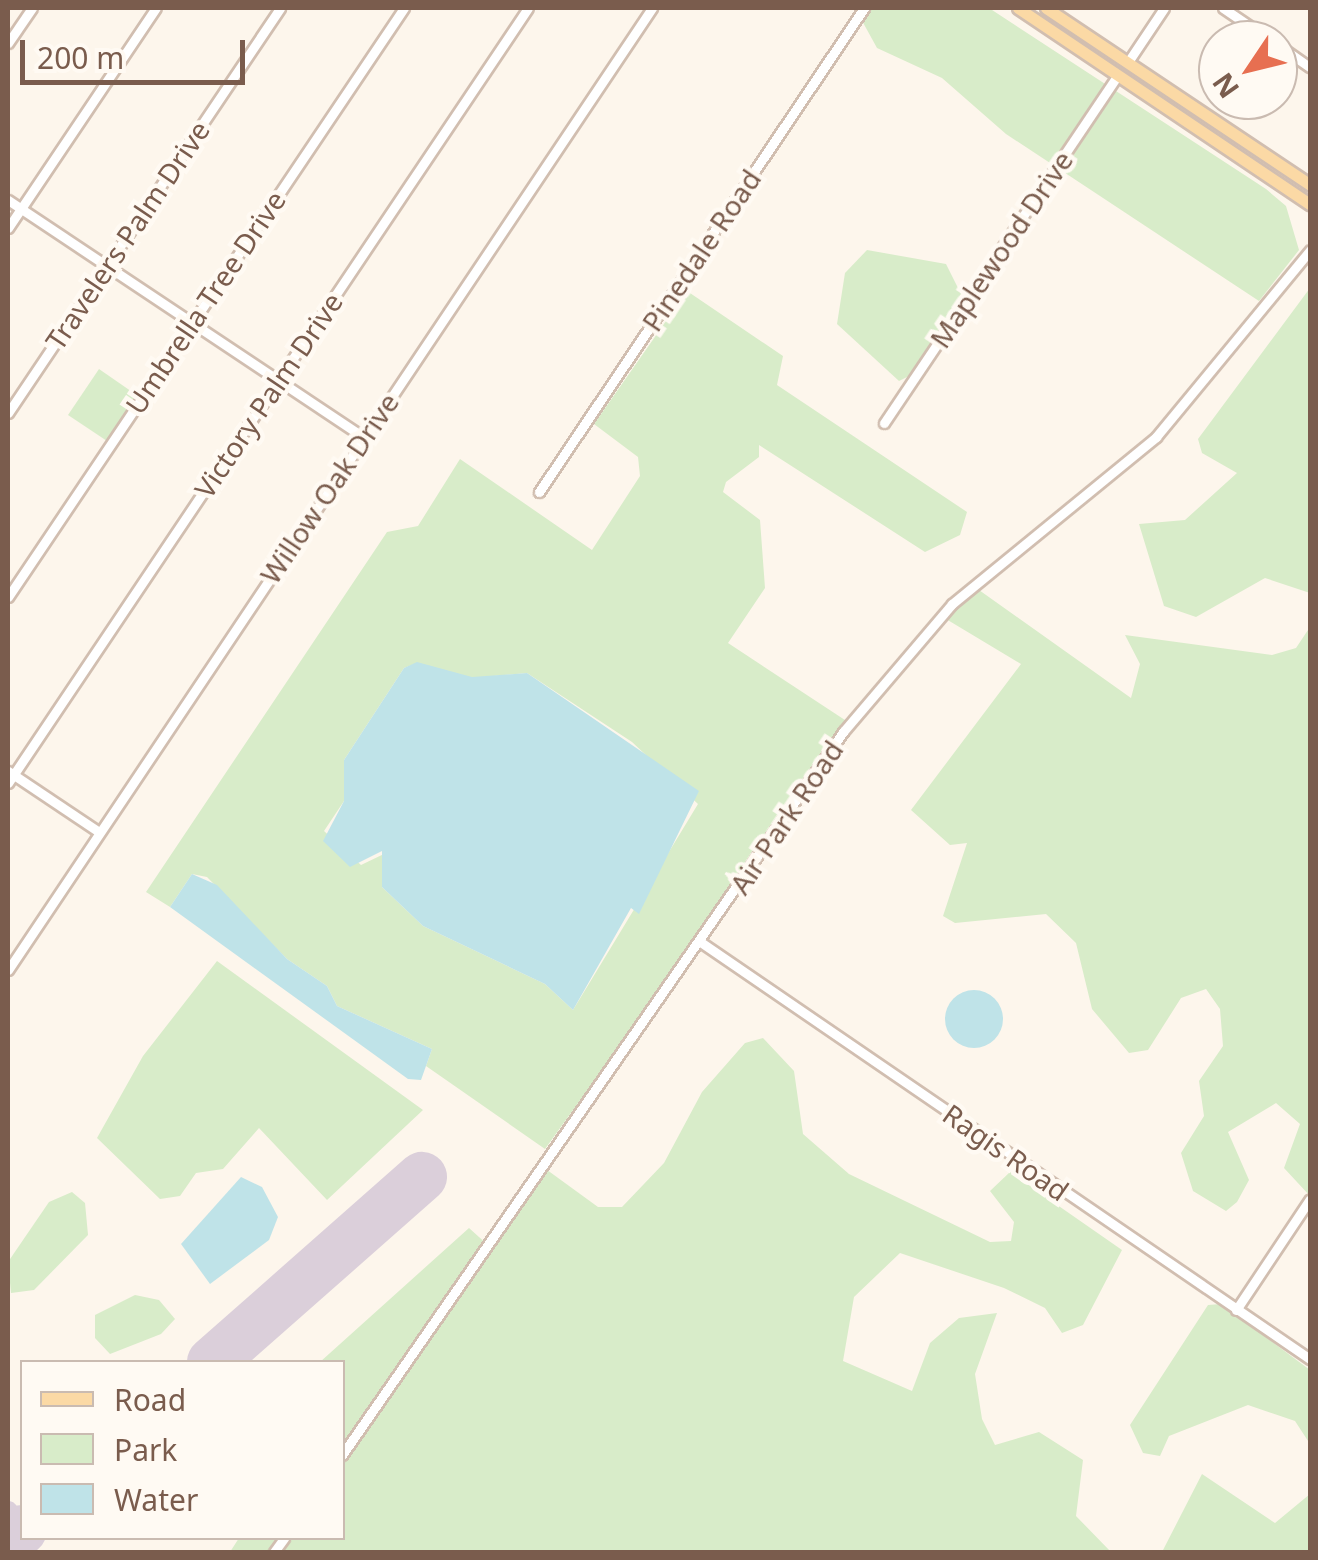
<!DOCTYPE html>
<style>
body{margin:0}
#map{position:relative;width:1318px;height:1560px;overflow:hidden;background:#fdf6ec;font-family:"Noto Sans",sans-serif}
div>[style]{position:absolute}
.green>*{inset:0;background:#d8ecc9}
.water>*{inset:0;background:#bfe3e8}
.round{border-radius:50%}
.taxiway>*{height:20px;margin:-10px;padding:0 10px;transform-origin:10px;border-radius:10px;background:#dbcfda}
.runway>*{height:50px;margin:-25px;padding:0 25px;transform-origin:25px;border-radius:25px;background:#dbcfda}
.roads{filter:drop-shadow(2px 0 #d1beb0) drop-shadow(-2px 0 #d1beb0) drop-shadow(0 2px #d1beb0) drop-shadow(0 -2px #d1beb0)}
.minor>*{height:9px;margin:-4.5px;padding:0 4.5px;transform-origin:4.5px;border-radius:4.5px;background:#fff}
.major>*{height:11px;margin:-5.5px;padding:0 5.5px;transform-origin:5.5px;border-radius:5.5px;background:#fbd9a5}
span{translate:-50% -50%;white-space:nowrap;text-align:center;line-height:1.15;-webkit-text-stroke:9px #fffaf3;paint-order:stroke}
.street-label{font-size:28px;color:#7a5c4d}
.frame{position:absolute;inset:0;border:10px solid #7a5c4d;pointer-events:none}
.legend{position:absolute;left:20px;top:1360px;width:325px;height:180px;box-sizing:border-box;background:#fffaf3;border:2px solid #cabbb1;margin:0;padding:12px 18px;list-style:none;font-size:30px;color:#7a5c4d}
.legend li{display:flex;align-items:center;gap:20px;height:50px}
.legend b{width:50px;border:2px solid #cabbb1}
.north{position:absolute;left:1198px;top:20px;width:100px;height:100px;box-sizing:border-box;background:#fffaf3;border:2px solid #cabbb1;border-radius:50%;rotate:235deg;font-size:28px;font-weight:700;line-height:40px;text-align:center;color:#7a5c4d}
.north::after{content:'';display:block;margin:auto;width:35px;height:45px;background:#e76f51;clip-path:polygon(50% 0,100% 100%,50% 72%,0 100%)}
.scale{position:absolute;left:20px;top:40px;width:225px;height:45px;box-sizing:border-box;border:5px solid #7a5c4d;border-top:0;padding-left:12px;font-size:30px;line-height:35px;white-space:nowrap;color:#7a5c4d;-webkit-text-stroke:8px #fffaf3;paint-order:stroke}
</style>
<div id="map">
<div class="green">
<div style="clip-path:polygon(855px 8px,989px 8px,1266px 189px,1286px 206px,1299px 250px,1259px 301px,1006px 134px,942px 78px,877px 48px)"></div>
<div style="clip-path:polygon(867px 250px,946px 264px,961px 294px,931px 365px,899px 381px,837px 324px,845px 273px)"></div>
<div style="clip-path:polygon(1310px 288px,1310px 593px,1265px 578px,1196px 617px,1164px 606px,1139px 524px,1185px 520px,1237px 473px,1202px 453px,1198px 439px)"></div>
<div style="clip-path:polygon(evenodd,687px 291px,783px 356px,777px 385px,967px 512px,960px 535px,925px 552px,759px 445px,759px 457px,726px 482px,723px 492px,760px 520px,765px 588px,728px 643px,851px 724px,545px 1149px,426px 1066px,432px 1049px,337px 1006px,327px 986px,287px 959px,207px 877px,192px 874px,170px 907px,146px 892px,387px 532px,418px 526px,460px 459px,592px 550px,640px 476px,638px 457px,594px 424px,687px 291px,417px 663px,472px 678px,527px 673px,632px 742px,698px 804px,573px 1010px,545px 984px,423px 926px,382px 887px,386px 853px,361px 865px,324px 831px,344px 801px,344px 760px,404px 668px,417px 663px)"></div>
<div style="clip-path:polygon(99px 369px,138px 396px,107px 441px,68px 415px)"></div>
<div style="clip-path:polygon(979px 590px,1131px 698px,1140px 664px,1125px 635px,1272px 655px,1296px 648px,1310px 627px,1310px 1196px,1284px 1168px,1300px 1124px,1276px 1103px,1228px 1132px,1249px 1180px,1237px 1202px,1226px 1211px,1193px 1191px,1181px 1153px,1204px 1116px,1199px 1081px,1223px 1046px,1220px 1009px,1206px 989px,1181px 998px,1148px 1050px,1129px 1053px,1092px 1009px,1076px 943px,1046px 914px,955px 923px,943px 916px,967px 843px,950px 845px,911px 810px,1021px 664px,946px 619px)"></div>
<div style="clip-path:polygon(217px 961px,423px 1110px,327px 1200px,259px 1128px,223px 1169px,196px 1173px,180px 1196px,160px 1199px,97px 1138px,143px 1056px)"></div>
<div style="clip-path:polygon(763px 1038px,794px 1071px,803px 1134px,849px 1174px,990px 1242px,1011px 1241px,1014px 1222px,990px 1191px,1010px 1172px,1122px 1250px,1083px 1325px,1062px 1333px,1045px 1308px,1004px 1288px,900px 1253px,854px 1297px,843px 1361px,912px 1391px,930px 1343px,959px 1318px,997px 1313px,975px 1374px,982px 1419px,995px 1445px,1039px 1432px,1083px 1460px,1076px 1516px,1111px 1552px,230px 1552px,239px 1538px,342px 1538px,342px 1362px,320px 1362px,469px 1228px,489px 1246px,543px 1167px,598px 1207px,622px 1207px,664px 1163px,702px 1092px,745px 1043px)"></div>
<div style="clip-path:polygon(72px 1192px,85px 1203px,88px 1235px,34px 1290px,11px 1293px,8px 1262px,49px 1202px)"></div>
<div style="clip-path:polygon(135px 1295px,159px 1300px,175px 1319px,161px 1334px,110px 1354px,95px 1338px,95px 1315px)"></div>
<div style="clip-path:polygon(1221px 1304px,1310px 1370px,1310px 1444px,1295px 1421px,1248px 1405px,1169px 1436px,1160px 1456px,1143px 1453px,1130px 1425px,1208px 1305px)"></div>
<div style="clip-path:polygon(1202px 1474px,1275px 1523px,1310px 1494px,1310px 1552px,1162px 1552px)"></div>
</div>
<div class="water">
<div style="clip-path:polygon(417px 662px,472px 677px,527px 673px,699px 791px,639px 914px,631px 908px,573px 1010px,545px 984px,423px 926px,382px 887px,382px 851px,350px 867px,323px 841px,344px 801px,344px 760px,404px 668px)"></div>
<div style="clip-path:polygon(192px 874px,217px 885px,287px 959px,327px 986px,337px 1006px,432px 1049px,421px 1080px,408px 1079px,170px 907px)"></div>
<div class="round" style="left:945px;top:990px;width:58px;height:58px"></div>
<div style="clip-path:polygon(241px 1177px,262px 1187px,278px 1217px,269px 1240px,210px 1284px,181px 1244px)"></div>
</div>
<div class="taxiway">
<div style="left:8px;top:1511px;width:24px;rotate:54deg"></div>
</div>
<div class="runway">
<div style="left:212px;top:1362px;width:280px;rotate:-41.4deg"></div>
<div style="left:8px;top:1543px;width:19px;rotate:-43deg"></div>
</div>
<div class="roads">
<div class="minor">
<div style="left:1223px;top:8px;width:57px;rotate:34.2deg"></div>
<div style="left:8px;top:43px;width:42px;rotate:-55.6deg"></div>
<div style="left:1278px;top:45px;width:39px;rotate:35deg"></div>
<div style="left:1128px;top:62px;width:65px;rotate:-56.3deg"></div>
<div style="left:8px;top:200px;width:428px;rotate:33.7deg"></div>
<div style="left:8px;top:228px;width:265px;rotate:-56.1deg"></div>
<div style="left:8px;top:413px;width:488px;rotate:-56.1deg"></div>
<div style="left:884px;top:423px;width:419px;rotate:-56.1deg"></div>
<div style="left:539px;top:492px;width:583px;rotate:-56.12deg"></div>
<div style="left:8px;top:597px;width:710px;rotate:-56.09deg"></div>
<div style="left:8px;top:771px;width:110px;rotate:33.8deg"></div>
<div style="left:8px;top:783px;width:933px;rotate:-56.14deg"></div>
<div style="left:702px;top:943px;width:737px;rotate:34.38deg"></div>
<div style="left:8px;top:970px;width:1158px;rotate:-56.2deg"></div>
<div style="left:1236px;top:1310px;width:133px;rotate:-56.3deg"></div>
<div style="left:342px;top:1455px;width:880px;rotate:-55.28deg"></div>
<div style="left:843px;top:732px;width:168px;rotate:-49.6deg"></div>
<div style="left:952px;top:604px;width:264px;rotate:-39.3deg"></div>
<div style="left:1156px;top:437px;width:242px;rotate:-50.5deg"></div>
<div style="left:274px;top:1552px;width:17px;rotate:-54deg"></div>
</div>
<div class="major">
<div style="left:1018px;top:8px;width:352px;rotate:33.9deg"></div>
<div style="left:1046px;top:8px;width:318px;rotate:33.8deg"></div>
</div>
</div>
<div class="street-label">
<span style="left:127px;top:235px;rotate:-56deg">Travelers Palm Drive</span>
<span style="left:1001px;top:249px;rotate:-56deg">Maplewood Drive</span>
<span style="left:701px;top:250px;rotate:-56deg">Pinedale Road</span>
<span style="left:205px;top:302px;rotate:-56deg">Umbrella Tree Drive</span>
<span style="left:268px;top:395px;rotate:-56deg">Victory Palm Drive</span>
<span style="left:329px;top:488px;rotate:-56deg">Willow Oak Drive</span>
<span style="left:786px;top:817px;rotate:-56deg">Air Park Road</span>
<span style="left:1006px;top:1152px;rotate:35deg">Ragis Road</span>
</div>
<div class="frame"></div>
<ul class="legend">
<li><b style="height:12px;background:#fbd9a5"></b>Road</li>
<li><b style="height:28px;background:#d8ecc9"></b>Park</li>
<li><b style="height:28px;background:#bfe3e8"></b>Water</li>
</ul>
<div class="north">N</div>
<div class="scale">200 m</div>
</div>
